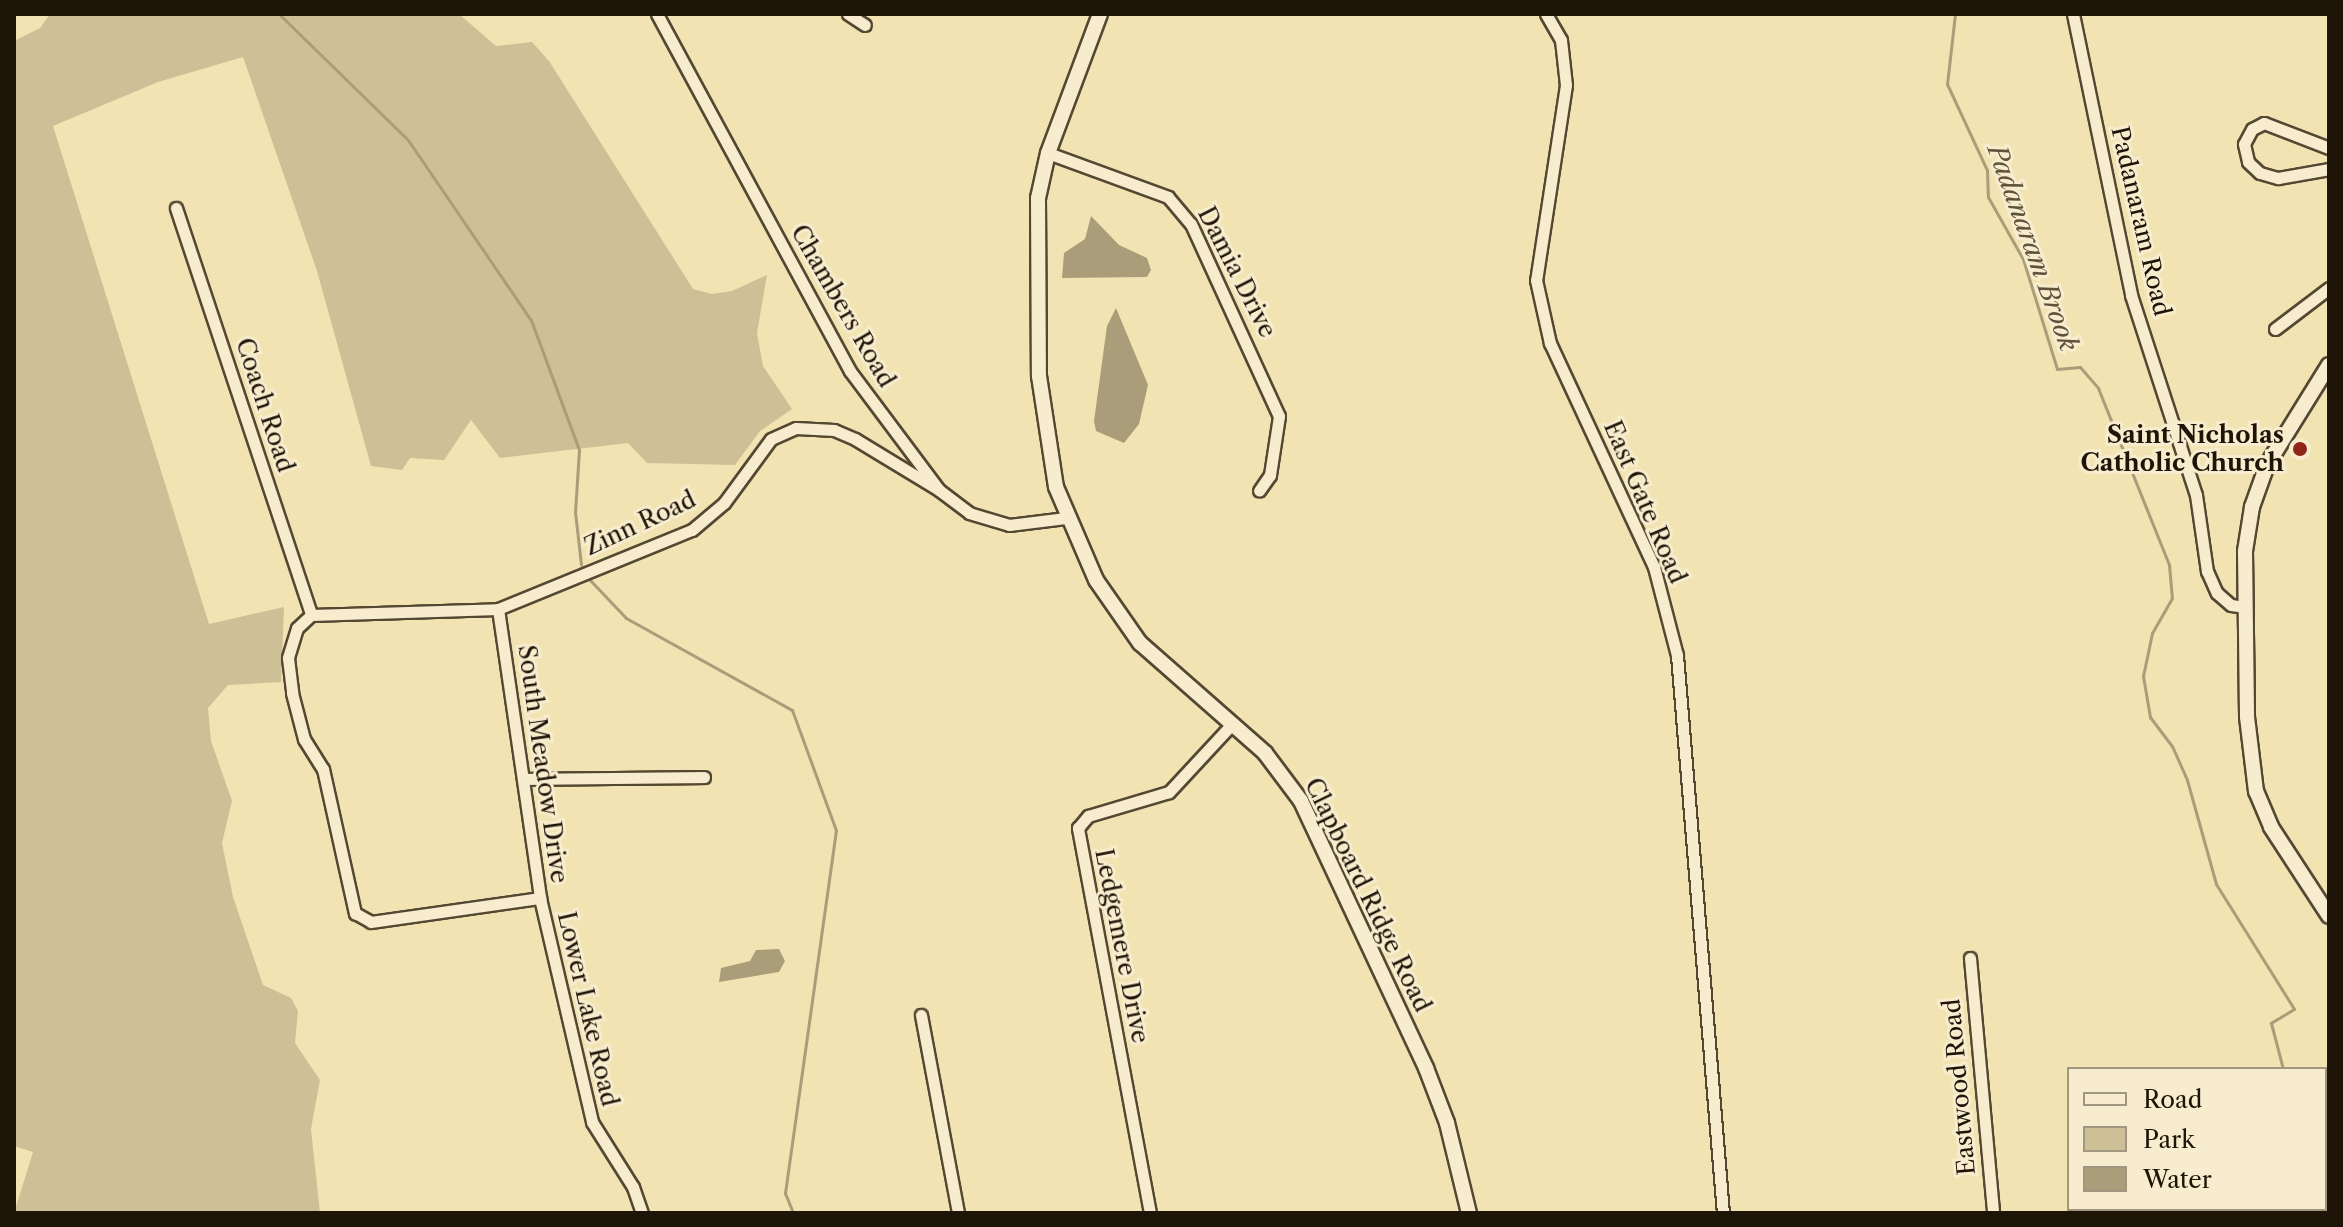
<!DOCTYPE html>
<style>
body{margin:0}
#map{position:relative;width:2343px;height:1227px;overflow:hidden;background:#f2e3b3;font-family:"Libre Caslon Text",serif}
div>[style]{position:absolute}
.green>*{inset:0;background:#cec096}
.water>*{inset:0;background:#aa9d79}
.stream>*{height:3px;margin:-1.5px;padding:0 1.5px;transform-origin:1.5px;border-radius:1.5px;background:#aa9d79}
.roads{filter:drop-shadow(2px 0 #544833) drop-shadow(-2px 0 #544833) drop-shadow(0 2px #544833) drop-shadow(0 -2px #544833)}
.street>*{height:11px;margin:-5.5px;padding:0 5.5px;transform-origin:5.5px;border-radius:5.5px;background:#f7edce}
.secondary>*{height:14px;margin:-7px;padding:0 7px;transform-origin:7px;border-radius:7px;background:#f7edce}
.dots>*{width:22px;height:22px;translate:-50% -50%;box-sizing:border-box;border:4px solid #f7edce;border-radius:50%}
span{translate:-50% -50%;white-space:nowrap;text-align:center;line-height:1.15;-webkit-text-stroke:6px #f7edce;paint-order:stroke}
.street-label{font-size:24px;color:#1f1408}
.poi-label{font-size:24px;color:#1f1408;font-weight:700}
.right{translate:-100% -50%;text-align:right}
.water-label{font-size:26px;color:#5e523b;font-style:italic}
.frame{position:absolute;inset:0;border:16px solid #1f1408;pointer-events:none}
.legend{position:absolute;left:2067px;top:1067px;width:260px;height:144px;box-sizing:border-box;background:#f7edce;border:2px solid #a1967f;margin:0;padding:10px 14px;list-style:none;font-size:24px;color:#1f1408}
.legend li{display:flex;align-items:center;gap:16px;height:40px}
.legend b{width:40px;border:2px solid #a1967f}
</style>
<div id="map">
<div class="green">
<div style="clip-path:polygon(50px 14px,459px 14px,496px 46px,532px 42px,549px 61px,693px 289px,712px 294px,732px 291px,767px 275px,757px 333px,763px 366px,792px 409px,760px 431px,735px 465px,647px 463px,628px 443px,500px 458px,471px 420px,444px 460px,410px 458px,402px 470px,371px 466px,317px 271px,243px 57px,158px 82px,53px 126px,209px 624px,284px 607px,281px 682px,228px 685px,208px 708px,211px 741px,232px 801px,222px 843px,233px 897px,263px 985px,291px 998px,298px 1011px,295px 1043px,320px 1080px,311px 1129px,320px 1213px,14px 1213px,33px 1152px,14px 1146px,14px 41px,40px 28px)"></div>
</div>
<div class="water">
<div style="clip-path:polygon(1091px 216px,1119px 245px,1147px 258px,1151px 270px,1147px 277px,1062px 278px,1064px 253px,1085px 239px)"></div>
<div style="clip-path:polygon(1116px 308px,1148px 385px,1139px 424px,1124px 443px,1096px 431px,1094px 421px,1107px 326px)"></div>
<div style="clip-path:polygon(779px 949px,785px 961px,779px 972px,719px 982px,721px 968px,750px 961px,756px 950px)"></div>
</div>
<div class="stream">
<div style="left:279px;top:14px;width:180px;rotate:44.3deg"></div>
<div style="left:408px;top:140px;width:218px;rotate:55.7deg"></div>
<div style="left:531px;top:320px;width:139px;rotate:69.7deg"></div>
<div style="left:579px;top:450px;width:62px;rotate:93.7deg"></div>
<div style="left:575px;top:512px;width:53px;rotate:83.5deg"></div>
<div style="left:1955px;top:14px;width:70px;rotate:96.5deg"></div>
<div style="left:1947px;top:84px;width:95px;rotate:65.1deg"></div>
<div style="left:1987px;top:170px;width:27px;rotate:88deg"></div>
<div style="left:1988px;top:197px;width:71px;rotate:60.6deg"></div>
<div style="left:2023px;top:259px;width:115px;rotate:72.8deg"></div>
<div style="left:2057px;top:369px;width:23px;rotate:-5deg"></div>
<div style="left:2080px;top:367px;width:28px;rotate:49deg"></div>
<div style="left:2098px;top:388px;width:191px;rotate:68.1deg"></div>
<div style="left:2169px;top:565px;width:33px;rotate:85deg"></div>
<div style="left:2172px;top:598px;width:40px;rotate:119.7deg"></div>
<div style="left:2152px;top:633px;width:44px;rotate:101.8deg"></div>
<div style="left:2143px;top:676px;width:42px;rotate:80.3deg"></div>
<div style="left:2150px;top:717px;width:36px;rotate:53deg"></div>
<div style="left:2172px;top:746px;width:37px;rotate:66deg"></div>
<div style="left:2187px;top:780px;width:108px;rotate:74.4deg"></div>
<div style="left:2216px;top:884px;width:147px;rotate:58deg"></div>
<div style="left:2294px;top:1009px;width:27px;rotate:149deg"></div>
<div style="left:2271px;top:1023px;width:48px;rotate:75.4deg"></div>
<div style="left:590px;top:580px;width:52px;rotate:46.5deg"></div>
<div style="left:626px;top:618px;width:190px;rotate:29deg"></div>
<div style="left:792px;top:710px;width:128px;rotate:69.9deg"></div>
<div style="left:836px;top:830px;width:367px;rotate:98deg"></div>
<div style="left:785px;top:1193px;width:22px;rotate:68deg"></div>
<div style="left:2325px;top:1194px;width:5px;rotate:37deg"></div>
</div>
<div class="roads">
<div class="street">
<div style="left:657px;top:14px;width:406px;rotate:61.6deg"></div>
<div style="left:850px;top:371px;width:149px;rotate:53.2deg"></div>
<div style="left:939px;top:490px;width:38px;rotate:37deg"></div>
<div style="left:969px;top:513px;width:42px;rotate:16.7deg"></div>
<div style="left:1009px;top:525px;width:57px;rotate:-7deg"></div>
<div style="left:848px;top:14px;width:20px;rotate:33deg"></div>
<div style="left:1546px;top:14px;width:30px;rotate:60deg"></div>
<div style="left:1561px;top:40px;width:45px;rotate:83.7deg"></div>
<div style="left:1566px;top:85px;width:197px;rotate:98.7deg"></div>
<div style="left:1536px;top:280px;width:65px;rotate:77.5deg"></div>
<div style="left:1550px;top:343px;width:247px;rotate:65.1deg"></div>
<div style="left:1654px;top:567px;width:91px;rotate:75.4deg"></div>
<div style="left:1677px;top:655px;width:560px;rotate:85.29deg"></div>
<div style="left:2073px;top:14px;width:287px;rotate:78.3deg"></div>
<div style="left:2131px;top:295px;width:210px;rotate:72deg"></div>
<div style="left:2196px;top:495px;width:77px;rotate:81.8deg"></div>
<div style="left:2207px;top:571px;width:24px;rotate:66deg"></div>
<div style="left:2217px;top:593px;width:18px;rotate:41deg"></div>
<div style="left:2231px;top:605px;width:15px;rotate:8deg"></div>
<div style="left:2329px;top:148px;width:70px;rotate:-159deg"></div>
<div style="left:2264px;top:123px;width:13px;rotate:153deg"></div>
<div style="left:2252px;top:129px;width:17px;rotate:118deg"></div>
<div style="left:2244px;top:144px;width:18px;rotate:77deg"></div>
<div style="left:2248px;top:162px;width:16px;rotate:43deg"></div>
<div style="left:2260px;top:173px;width:19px;rotate:16deg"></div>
<div style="left:2278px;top:178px;width:52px;rotate:-10deg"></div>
<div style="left:1048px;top:153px;width:128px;rotate:20.1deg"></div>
<div style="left:1168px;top:197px;width:35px;rotate:50deg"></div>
<div style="left:1191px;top:224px;width:211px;rotate:65.4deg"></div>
<div style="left:1279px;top:416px;width:60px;rotate:98.7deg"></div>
<div style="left:1270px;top:475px;width:19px;rotate:125deg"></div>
<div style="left:176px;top:208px;width:429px;rotate:71.6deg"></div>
<div style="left:2275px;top:329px;width:68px;rotate:-37.2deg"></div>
<div style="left:498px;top:609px;width:292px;rotate:81.7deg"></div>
<div style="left:540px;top:898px;width:230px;rotate:76.9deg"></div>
<div style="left:592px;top:1122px;width:77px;rotate:57.8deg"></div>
<div style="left:633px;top:1187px;width:28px;rotate:71deg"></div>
<div style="left:311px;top:615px;width:187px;rotate:-1.8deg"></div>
<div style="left:498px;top:609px;width:209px;rotate:-22.2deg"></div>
<div style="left:692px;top:530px;width:42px;rotate:-40.2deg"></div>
<div style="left:724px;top:503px;width:79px;rotate:-53.7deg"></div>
<div style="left:771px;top:439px;width:27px;rotate:-24deg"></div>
<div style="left:796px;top:428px;width:38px;rotate:3deg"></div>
<div style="left:834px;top:430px;width:23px;rotate:23deg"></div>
<div style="left:855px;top:439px;width:98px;rotate:31.3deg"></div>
<div style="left:311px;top:615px;width:19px;rotate:137deg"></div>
<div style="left:297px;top:628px;width:31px;rotate:107deg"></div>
<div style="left:288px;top:658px;width:35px;rotate:83deg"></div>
<div style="left:292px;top:693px;width:48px;rotate:75.4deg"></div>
<div style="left:304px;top:739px;width:36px;rotate:58deg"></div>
<div style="left:323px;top:769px;width:148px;rotate:77.5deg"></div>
<div style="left:355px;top:913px;width:18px;rotate:29deg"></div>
<div style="left:371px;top:922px;width:171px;rotate:-8.1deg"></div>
<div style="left:523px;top:779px;width:181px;rotate:-0.6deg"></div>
<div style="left:1970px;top:958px;width:256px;rotate:84.8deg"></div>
<div style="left:921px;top:1015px;width:201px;rotate:79.4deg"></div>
<div style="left:1150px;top:1213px;width:392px;rotate:-100.6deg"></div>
<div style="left:1078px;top:828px;width:16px;rotate:-50deg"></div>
<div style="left:1088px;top:816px;width:84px;rotate:-16.5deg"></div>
<div style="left:1169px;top:792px;width:91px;rotate:-47.2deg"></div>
</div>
<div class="secondary">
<div style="left:1100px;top:14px;width:148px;rotate:110.5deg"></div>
<div style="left:1048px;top:153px;width:46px;rotate:102.5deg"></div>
<div style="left:1038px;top:198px;width:178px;rotate:89.7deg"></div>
<div style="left:1039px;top:376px;width:112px;rotate:81.3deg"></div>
<div style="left:1056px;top:487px;width:101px;rotate:66.7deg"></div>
<div style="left:1096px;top:580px;width:77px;rotate:55.1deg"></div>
<div style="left:1140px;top:643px;width:167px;rotate:41.3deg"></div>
<div style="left:1265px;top:753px;width:60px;rotate:53.1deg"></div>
<div style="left:1301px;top:801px;width:295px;rotate:64.9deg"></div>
<div style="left:1426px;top:1068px;width:59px;rotate:69.1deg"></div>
<div style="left:1447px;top:1123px;width:93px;rotate:76.3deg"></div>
<div style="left:2329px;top:365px;width:118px;rotate:121.8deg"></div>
<div style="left:2267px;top:465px;width:45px;rotate:109.7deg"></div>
<div style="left:2252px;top:507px;width:45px;rotate:99deg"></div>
<div style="left:2245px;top:551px;width:166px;rotate:89.3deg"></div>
<div style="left:2247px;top:717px;width:75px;rotate:83.1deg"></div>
<div style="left:2256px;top:791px;width:39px;rotate:67deg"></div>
<div style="left:2271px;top:827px;width:106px;rotate:56.9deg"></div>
</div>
</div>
<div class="dots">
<div style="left:2300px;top:449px;background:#8f2418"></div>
</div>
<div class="street-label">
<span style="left:2141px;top:221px;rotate:77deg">Padanaram Road</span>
<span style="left:1237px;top:272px;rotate:63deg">Damia Drive</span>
<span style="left:843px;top:306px;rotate:60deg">Chambers Road</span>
<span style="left:265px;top:405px;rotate:72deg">Coach Road</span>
<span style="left:1645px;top:502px;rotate:67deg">East Gate Road</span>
<span style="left:640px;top:523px;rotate:-25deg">Zinn Road</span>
<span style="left:543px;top:764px;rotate:82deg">South Meadow Drive</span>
<span style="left:1368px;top:895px;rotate:64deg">Clapboard Ridge Road</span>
<span style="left:1122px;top:946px;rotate:79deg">Ledgemere Drive</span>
<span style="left:588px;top:1009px;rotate:77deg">Lower Lake Road</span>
<span style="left:1959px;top:1087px;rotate:-95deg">Eastwood Road</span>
</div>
<div class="poi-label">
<span class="right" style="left:2284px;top:449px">Saint Nicholas<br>Catholic Church</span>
</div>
<div class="water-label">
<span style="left:2032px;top:248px;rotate:70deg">Padanaram Brook</span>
</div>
<div class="frame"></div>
<ul class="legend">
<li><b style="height:10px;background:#f7edce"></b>Road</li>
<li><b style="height:22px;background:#cec096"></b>Park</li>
<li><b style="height:22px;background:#aa9d79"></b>Water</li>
</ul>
</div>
